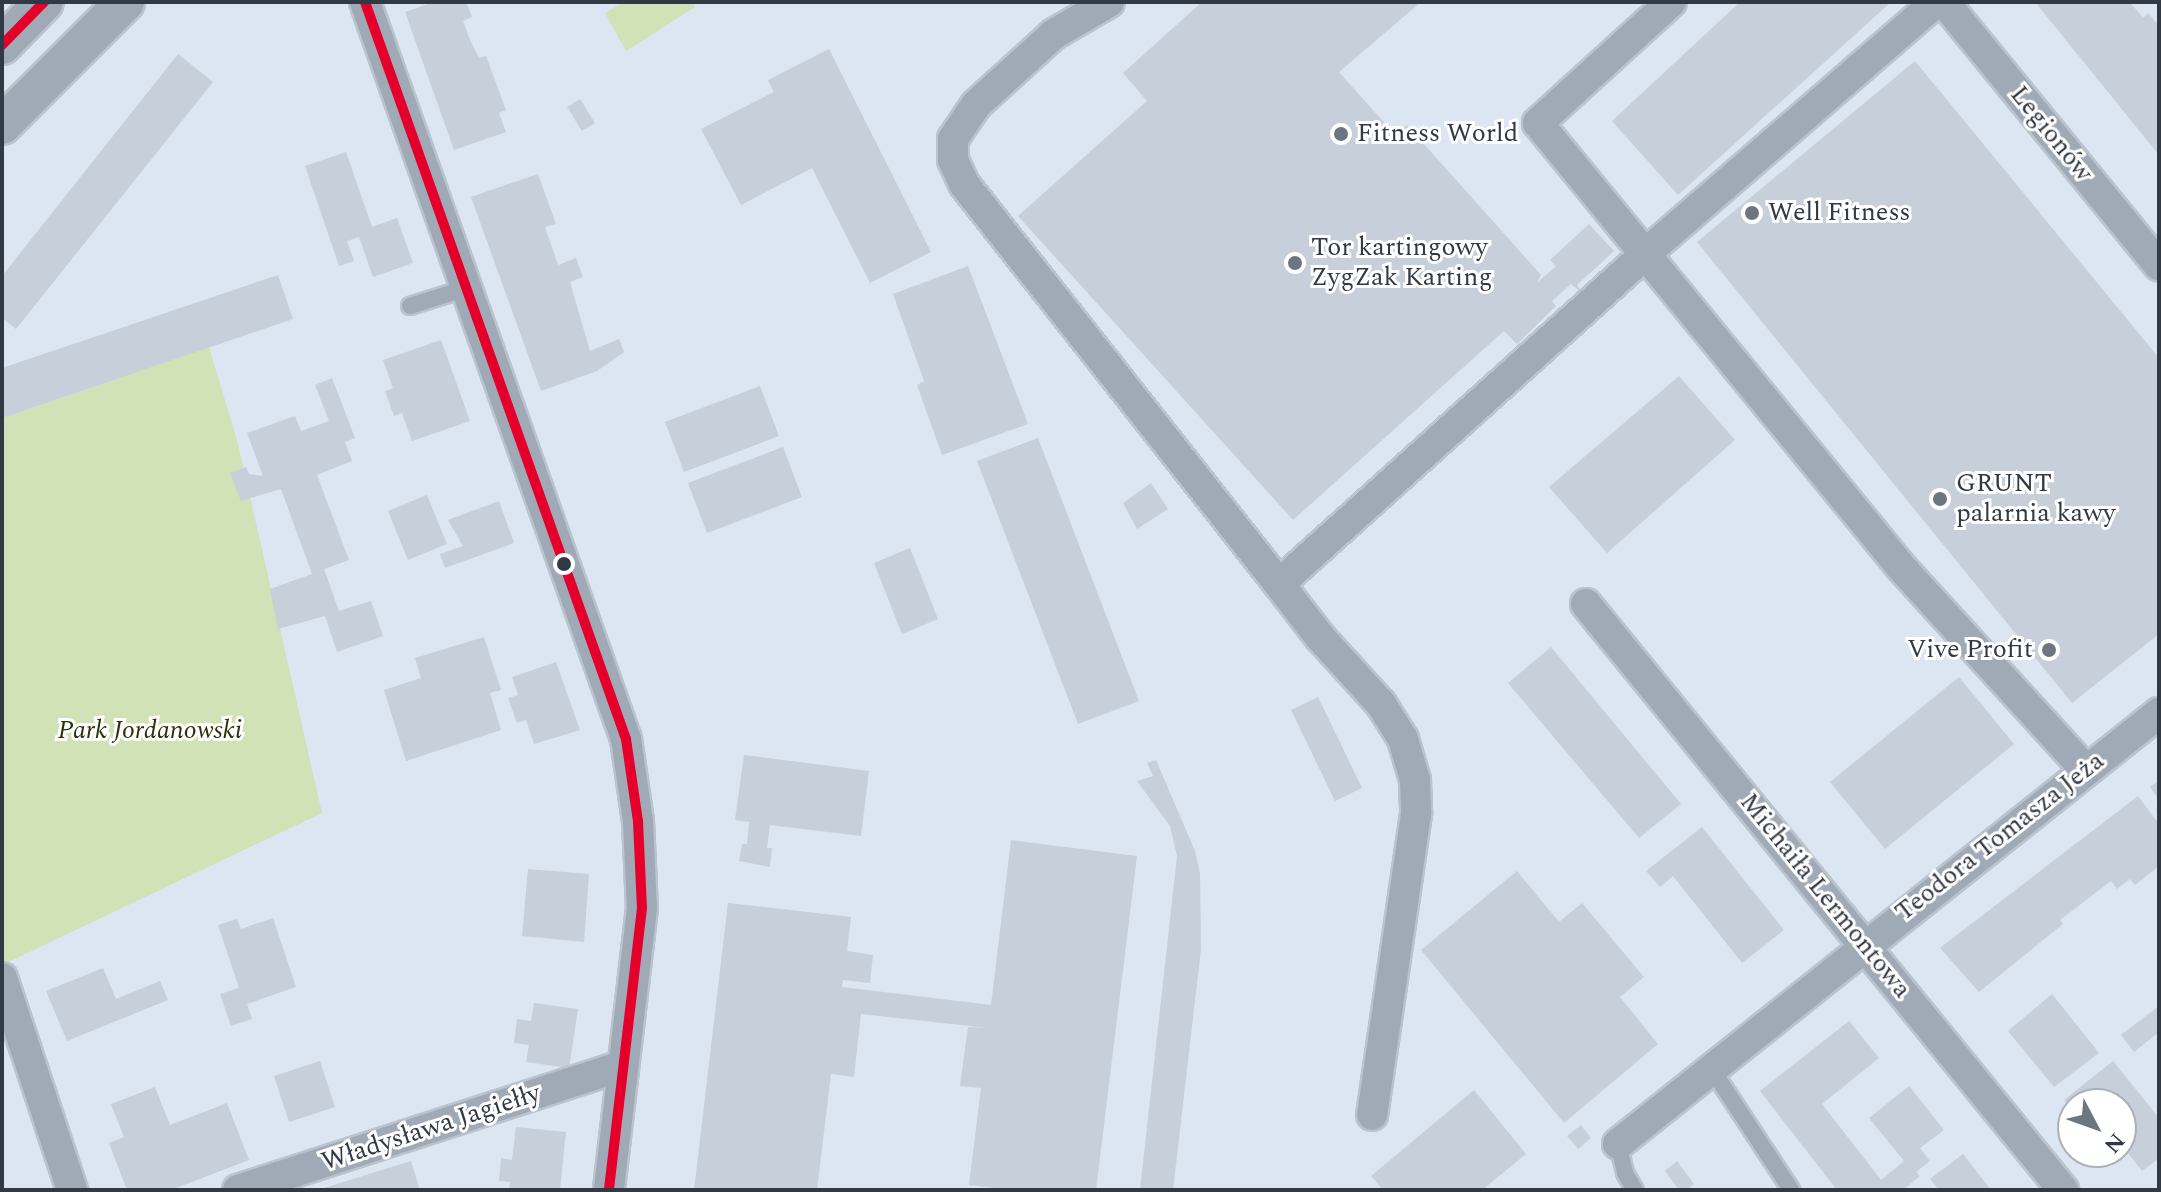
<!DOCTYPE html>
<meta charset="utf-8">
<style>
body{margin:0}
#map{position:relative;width:2161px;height:1192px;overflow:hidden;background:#dbe6f2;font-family:Spectral,serif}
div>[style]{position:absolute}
.green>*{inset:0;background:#d0e2b6}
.building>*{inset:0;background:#c6cfda}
.roads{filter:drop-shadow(2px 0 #bac3ce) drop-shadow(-2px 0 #bac3ce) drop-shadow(0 2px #bac3ce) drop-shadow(0 -2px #bac3ce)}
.service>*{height:16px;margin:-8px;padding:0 8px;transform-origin:8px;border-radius:8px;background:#a0aab6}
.minor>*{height:30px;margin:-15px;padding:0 15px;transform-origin:15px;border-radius:15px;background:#a0aab6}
.tertiary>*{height:38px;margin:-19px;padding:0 19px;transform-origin:19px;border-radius:19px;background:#a0aab6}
.bus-1>*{height:10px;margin:-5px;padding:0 5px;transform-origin:5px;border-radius:5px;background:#e4002b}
.dots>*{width:22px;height:22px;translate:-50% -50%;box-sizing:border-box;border:4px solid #fff;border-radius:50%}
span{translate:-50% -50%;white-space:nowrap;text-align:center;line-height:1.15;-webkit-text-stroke:6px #fff;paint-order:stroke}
.poi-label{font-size:26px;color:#303944}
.left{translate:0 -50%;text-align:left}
.right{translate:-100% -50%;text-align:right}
.street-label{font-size:26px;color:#303944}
.park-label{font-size:26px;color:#293208;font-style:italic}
.frame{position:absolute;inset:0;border:4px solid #303944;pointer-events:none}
.north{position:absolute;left:2057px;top:1088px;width:80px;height:80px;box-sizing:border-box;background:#fff;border:2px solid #acb0b4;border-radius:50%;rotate:131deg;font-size:22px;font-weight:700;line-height:32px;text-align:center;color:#303944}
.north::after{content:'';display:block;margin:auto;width:28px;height:36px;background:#6c7681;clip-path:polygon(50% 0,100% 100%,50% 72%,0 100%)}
</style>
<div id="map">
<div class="green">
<div style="clip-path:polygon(624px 2px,692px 2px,695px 7px,626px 51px,605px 13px)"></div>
<div style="clip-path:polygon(209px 347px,237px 440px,322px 813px,2px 965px,2px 418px)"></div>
</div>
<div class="building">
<div style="clip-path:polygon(434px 2px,466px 2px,472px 17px,463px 21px,470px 40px,479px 58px,486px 56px,506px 110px,499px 113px,506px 132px,454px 150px,405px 12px)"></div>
<div style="clip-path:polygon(1202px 2px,1421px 2px,1339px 72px,1396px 136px,1407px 125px,1541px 275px,1537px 283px,1556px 266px,1550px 260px,1589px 224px,1614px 251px,1577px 285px,1581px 292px,1571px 284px,1552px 301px,1556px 306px,1517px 344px,1504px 331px,1293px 520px,1018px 216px,1147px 101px,1123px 73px)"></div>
<div style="clip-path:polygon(1740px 2px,1891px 2px,1678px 195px,1612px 121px)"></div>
<div style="clip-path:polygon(2035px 2px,2130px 2px,2143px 18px,2148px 13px,2159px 26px,2159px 155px)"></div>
<div style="clip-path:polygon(829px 49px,931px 252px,870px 283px,812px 168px,741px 205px,701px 129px,774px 92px,768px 80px)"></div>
<div style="clip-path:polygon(178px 54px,213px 82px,16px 329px,2px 318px,2px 276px)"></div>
<div style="clip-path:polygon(1915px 61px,2159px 358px,2159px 634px,2072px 703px,1697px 242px)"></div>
<div style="clip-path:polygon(580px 99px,595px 123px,582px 131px,567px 107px)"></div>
<div style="clip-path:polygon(346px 152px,372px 227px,397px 218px,413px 263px,373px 277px,359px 237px,347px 241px,354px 261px,339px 266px,305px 166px)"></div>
<div style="clip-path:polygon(538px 174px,556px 224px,545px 227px,558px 265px,576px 258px,583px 277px,570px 282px,590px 351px,619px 339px,624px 352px,597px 371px,541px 391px,471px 197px)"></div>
<div style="clip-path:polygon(968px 266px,1028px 424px,942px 455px,917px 385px,924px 381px,893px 294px)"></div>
<div style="clip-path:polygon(278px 275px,293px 319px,2px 418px,2px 368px)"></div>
<div style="clip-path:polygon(441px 340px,470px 421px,412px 441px,402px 413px,394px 416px,385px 391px,393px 388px,383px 360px)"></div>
<div style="clip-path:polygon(1679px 376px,1735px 440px,1607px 553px,1549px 487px)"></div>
<div style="clip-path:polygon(332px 378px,355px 438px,345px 442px,352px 461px,317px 475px,349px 560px,324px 569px,339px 611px,371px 601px,383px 636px,337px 652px,325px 616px,278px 629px,270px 589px,312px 574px,281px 489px,241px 501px,230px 473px,246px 467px,249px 474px,263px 476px,247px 433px,295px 416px,301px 431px,329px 421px,315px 385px)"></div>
<div style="clip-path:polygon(760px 386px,779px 436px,684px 472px,665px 422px)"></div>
<div style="clip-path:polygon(1038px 438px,1139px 701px,1078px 724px,977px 461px)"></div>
<div style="clip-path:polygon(783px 447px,802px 497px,707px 533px,688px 483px)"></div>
<div style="clip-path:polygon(1151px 483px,1168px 509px,1137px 529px,1123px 503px)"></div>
<div style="clip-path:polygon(427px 495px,447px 544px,408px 560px,388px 511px)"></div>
<div style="clip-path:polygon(499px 501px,514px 543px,445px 568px,440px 554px,463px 546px,448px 520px)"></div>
<div style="clip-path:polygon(910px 548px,938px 619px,902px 634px,874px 563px)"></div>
<div style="clip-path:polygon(484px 637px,501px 690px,490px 693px,501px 730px,406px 761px,384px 690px,421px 678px,415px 658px)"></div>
<div style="clip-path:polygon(1551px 647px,1681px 804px,1639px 838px,1508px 683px)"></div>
<div style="clip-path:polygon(556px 662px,580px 730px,534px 744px,526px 720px,517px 723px,508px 698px,518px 695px,512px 677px)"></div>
<div style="clip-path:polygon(1959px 677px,2014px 744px,1885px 849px,1830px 782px)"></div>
<div style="clip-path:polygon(1318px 697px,1362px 788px,1335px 801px,1291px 710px)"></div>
<div style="clip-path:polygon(744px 755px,869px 771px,861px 836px,770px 825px,767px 848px,772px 848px,770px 867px,739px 861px,742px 844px,747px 844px,749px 822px,735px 820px)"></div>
<div style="clip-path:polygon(1156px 760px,1195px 851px,1200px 873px,1201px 949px,1173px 1190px,1140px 1190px,1177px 856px,1170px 826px,1137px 781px,1153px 776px,1147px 763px)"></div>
<div style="clip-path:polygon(2159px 781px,2159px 800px,2150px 787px)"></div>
<div style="clip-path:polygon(2138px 796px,2159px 824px,2159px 866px,2135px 885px,2130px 879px,2117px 889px,2111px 881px,2060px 920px,2063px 924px,1979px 992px,1940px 948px)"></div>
<div style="clip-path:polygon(1702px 827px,1784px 930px,1742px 963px,1673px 876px,1660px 887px,1646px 871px)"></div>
<div style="clip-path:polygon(1011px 840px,1137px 856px,1096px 1190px,1011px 1190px,969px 1185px,981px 1088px,960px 1086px,968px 1027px,988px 1028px,861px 1014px,854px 1077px,831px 1074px,817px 1190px,694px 1190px,728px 903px,851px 917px,847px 951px,873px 955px,870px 983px,843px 980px,842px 987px,991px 1005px)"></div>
<div style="clip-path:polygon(528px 869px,589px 874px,584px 942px,522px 936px)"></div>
<div style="clip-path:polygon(1517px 871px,1559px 922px,1582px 903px,1644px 977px,1620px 997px,1658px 1044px,1564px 1123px,1421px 950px)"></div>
<div style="clip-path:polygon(273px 918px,296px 987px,247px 1004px,252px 1019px,231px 1026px,220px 994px,239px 988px,218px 925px,237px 919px,241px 929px)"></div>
<div style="clip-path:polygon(103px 968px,116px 999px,160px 981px,168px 1000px,67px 1041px,46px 991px)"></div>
<div style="clip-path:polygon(2052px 994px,2099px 1053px,2054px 1087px,2008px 1031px)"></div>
<div style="clip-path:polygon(534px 1003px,578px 1009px,569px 1068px,526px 1062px,529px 1045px,514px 1043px,517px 1019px,531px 1021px)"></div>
<div style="clip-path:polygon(2159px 1006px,2159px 1032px,2134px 1052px,2121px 1035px)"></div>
<div style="clip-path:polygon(1849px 1021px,1879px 1058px,1822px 1104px,1881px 1180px,1904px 1161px,1869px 1118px,1909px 1086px,1944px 1130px,1920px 1148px,1930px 1161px,1916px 1172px,1920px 1176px,1903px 1190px,1837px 1190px,1760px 1091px)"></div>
<div style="clip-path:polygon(320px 1061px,335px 1107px,289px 1122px,274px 1076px)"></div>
<div style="clip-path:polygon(2113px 1061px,2159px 1118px,2159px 1158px,2142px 1171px,2124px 1148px,2121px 1151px,2121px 1104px,2073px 1104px,2073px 1111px,2064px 1100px)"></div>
<div style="clip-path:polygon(155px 1087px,170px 1125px,227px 1103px,249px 1160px,171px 1190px,127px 1190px,109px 1143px,124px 1137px,111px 1104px)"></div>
<div style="clip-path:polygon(1474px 1090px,1526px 1154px,1482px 1190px,1383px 1190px,1371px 1176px)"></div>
<div style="clip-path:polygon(1581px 1125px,1591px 1138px,1578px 1149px,1567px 1136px)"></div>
<div style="clip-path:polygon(516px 1127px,566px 1132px,560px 1190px,509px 1190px,510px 1182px,499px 1181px,501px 1158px,512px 1160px)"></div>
<div style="clip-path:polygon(1963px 1154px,1991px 1190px,1939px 1190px,1930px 1179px)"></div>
<div style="clip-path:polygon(411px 1161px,420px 1190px,321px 1190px,321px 1189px)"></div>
<div style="clip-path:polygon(1677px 1161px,1694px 1184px,1687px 1190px,1679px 1190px,1665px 1171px)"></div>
</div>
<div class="roads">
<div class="service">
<div style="left:410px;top:306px;width:60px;rotate:-17.5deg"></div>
<div style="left:1711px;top:1068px;width:146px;rotate:56.7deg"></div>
<div style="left:1618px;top:1144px;width:30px;rotate:76deg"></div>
<div style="left:1625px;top:1173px;width:20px;rotate:60deg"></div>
</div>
<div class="minor">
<div style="left:365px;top:2px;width:782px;rotate:70.5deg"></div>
<div style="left:626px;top:739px;width:83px;rotate:81.7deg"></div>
<div style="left:638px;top:821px;width:87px;rotate:87.4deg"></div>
<div style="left:642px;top:908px;width:284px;rotate:96.7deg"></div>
<div style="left:1109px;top:2px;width:64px;rotate:149.8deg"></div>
<div style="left:1054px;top:34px;width:105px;rotate:137.7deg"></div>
<div style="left:976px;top:105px;width:41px;rotate:124.1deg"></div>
<div style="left:953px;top:139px;width:21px;rotate:90deg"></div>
<div style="left:953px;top:160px;width:26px;rotate:65deg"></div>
<div style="left:964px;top:184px;width:509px;rotate:51.78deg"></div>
<div style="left:1279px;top:584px;width:491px;rotate:-42deg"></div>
<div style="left:1644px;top:255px;width:386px;rotate:-40.9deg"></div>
<div style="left:1671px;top:2px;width:180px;rotate:137.7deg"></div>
<div style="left:1538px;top:123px;width:574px;rotate:50.73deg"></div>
<div style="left:1901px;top:567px;width:275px;rotate:47.7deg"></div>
<div style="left:1944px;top:2px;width:340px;rotate:50.8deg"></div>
<div style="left:1279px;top:584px;width:67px;rotate:52.3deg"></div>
<div style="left:1320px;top:637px;width:91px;rotate:47.7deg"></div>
<div style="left:1381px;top:704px;width:41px;rotate:57.8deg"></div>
<div style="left:1403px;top:739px;width:43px;rotate:73.7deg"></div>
<div style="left:1415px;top:780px;width:34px;rotate:88deg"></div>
<div style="left:1416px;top:814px;width:304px;rotate:98.3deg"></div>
<div style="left:1586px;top:604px;width:756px;rotate:50.85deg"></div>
<div style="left:2px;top:978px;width:223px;rotate:71.7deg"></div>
<div style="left:1618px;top:1144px;width:692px;rotate:-38.54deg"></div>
<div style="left:238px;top:1190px;width:404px;rotate:-17.9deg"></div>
</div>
<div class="tertiary">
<div style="left:2px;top:45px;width:60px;rotate:-45.7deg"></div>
<div style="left:2px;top:125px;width:174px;rotate:-45deg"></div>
</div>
</div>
<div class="bus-1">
<div style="left:365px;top:2px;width:782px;rotate:70.5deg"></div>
<div style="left:626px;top:739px;width:83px;rotate:81.7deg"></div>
<div style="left:638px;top:821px;width:87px;rotate:87.4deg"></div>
<div style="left:642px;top:908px;width:284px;rotate:96.7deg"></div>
<div style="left:2px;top:45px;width:60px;rotate:-45.7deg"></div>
</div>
<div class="dots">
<div style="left:1341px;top:134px;background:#6c7681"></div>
<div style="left:1752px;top:213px;background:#6c7681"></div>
<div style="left:1295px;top:263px;background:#6c7681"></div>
<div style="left:1940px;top:499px;background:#6c7681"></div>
<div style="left:564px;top:564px;background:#303944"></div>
<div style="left:2049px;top:650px;background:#6c7681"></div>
</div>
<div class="poi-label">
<span class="left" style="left:1357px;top:134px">Fitness World</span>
<span class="left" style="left:1768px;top:213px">Well Fitness</span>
<span class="left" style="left:1311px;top:263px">Tor kartingowy<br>ZygZak Karting</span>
<span class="left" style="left:1956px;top:499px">GRUNT<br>palarnia kawy</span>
<span class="right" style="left:2033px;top:650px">Vive Profit</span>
</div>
<div class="street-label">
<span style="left:2051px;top:134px;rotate:51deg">Legionów</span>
<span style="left:2000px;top:837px;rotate:-38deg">Teodora Tomasza Jeża</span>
<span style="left:1825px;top:896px;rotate:51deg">Michaiła Lermontowa</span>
<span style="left:431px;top:1128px;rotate:-18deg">Władysława Jagiełły</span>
</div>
<div class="park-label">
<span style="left:150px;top:731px">Park Jordanowski</span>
</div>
<div class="frame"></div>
<div class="north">N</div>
</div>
